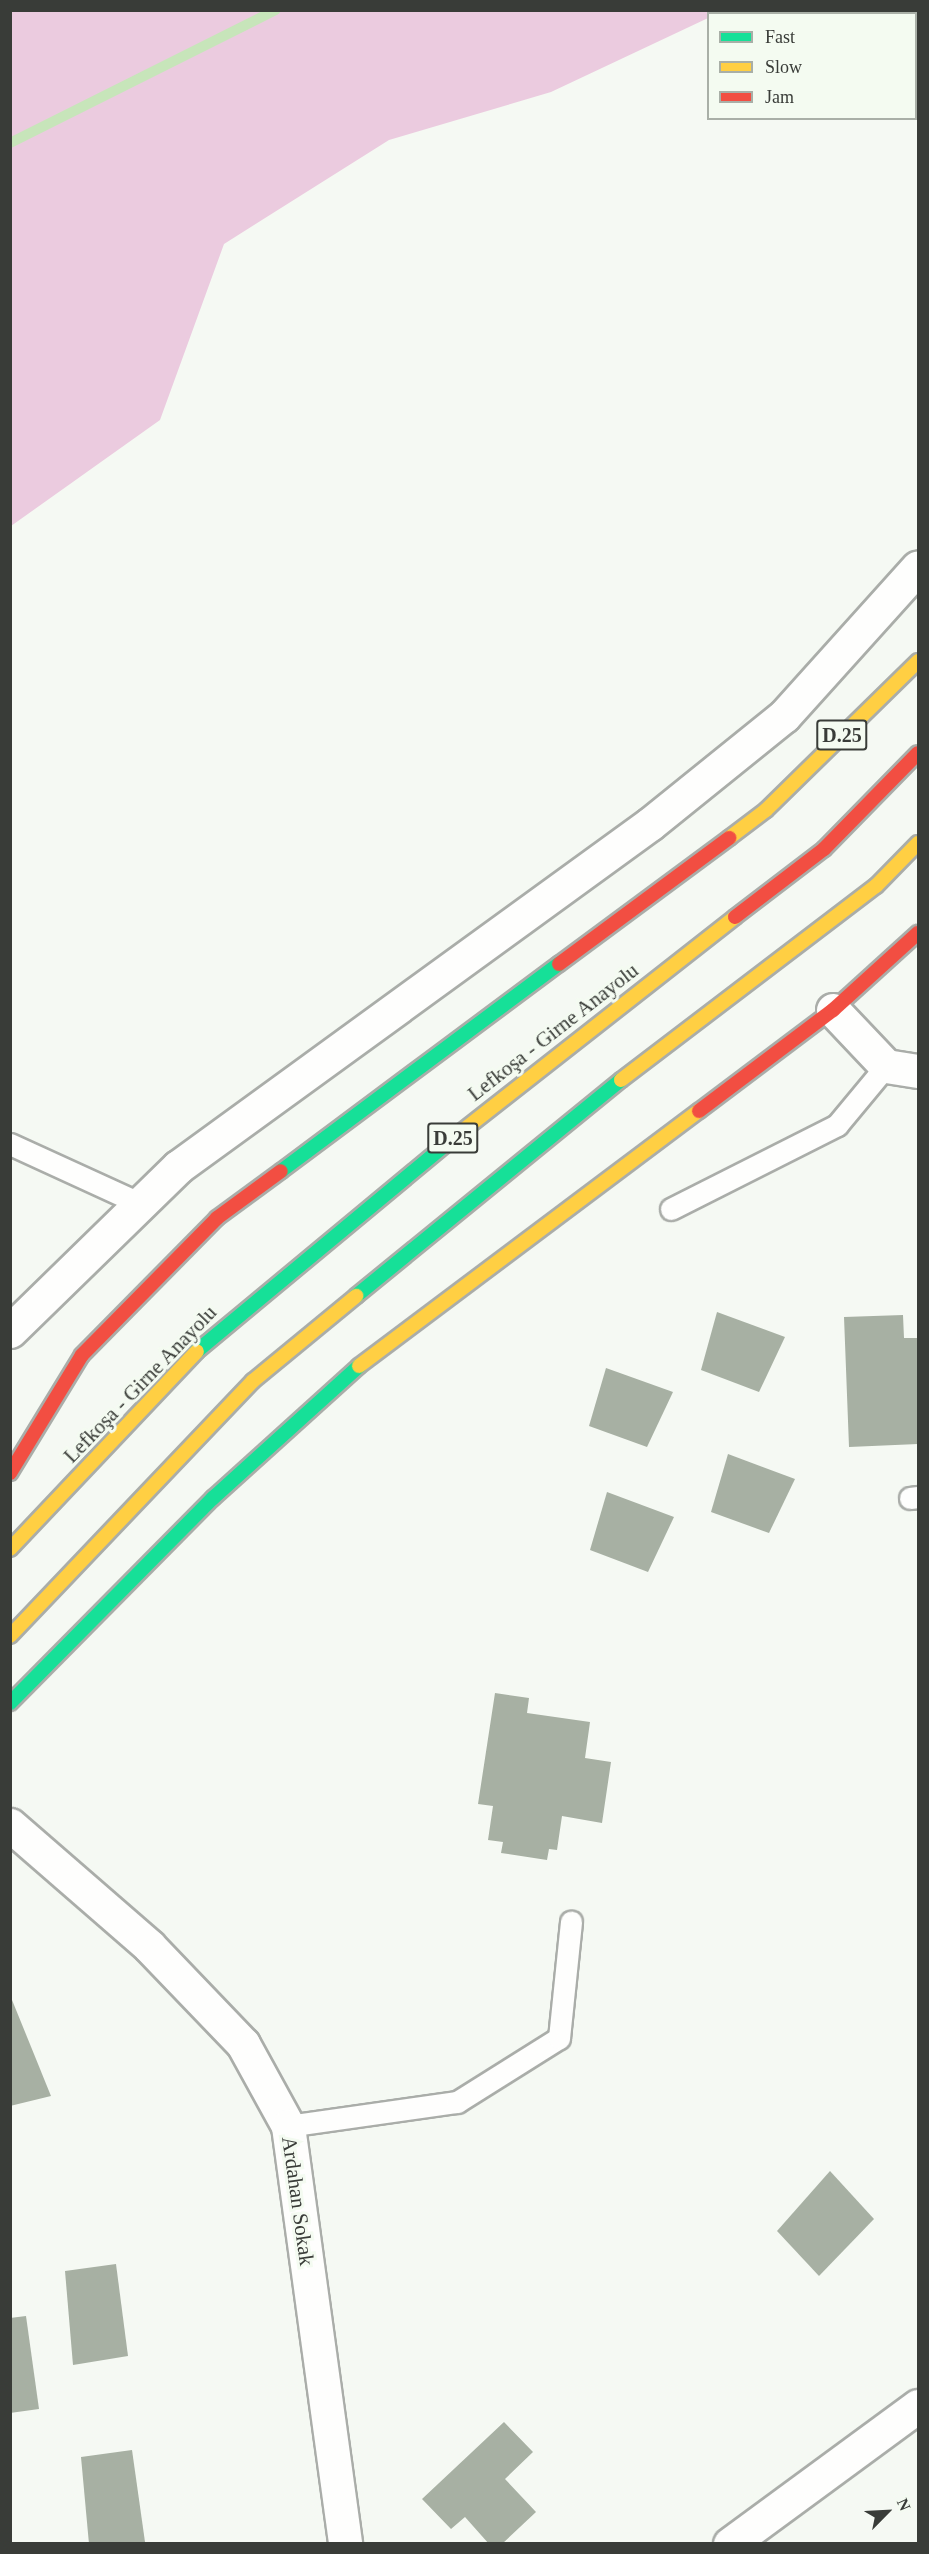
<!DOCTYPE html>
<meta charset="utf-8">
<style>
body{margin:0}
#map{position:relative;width:929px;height:2554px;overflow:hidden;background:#f5f9f3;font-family:"Times New Roman",serif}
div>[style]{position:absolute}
.forest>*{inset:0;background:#ebcbdf}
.stream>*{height:10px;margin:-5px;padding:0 5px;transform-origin:5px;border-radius:5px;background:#c7e5ba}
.building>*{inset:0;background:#a7b0a3}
.roads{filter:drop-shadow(2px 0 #aaada9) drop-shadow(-2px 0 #aaada9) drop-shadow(0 2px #aaada9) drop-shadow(0 -2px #aaada9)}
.lane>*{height:21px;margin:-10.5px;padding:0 10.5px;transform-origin:10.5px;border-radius:10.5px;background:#fefefd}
.street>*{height:33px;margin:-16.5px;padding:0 16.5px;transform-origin:16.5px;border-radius:16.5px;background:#fefefd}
.fast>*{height:14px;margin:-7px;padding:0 7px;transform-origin:7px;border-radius:7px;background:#16e098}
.slow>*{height:14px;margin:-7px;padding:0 7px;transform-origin:7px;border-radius:7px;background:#ffcf43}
.jam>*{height:14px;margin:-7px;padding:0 7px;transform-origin:7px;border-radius:7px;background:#f24e42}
span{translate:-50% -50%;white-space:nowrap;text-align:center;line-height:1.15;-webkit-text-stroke:6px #f4fbf1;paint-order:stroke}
.shield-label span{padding:2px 4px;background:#f4fbf1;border:2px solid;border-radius:4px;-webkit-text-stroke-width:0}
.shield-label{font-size:20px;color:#393c38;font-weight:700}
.street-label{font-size:21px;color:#393c38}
.frame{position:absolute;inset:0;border:12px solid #393c38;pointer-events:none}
.legend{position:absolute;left:707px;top:12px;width:210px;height:108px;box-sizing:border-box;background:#f4fbf1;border:2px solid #a9afa7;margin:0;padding:8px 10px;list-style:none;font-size:18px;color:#393c38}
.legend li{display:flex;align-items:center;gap:12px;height:30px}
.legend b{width:30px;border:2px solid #a9afa7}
.north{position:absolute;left:857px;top:2482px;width:60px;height:60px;-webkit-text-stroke:4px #f4fbf1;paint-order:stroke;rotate:66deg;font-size:16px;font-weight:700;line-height:24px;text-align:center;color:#393c38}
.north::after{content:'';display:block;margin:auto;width:21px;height:27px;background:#393c38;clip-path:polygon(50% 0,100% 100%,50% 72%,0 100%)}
</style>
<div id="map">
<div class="forest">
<div style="clip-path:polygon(11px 10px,723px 10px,723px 11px,551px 92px,389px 140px,224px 244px,160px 420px,11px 526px)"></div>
</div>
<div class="stream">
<div style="left:10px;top:143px;width:297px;rotate:-26.6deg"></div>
</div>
<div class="building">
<div style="clip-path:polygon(717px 1312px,785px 1337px,759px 1392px,701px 1370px)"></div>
<div style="clip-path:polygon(903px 1315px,904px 1338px,918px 1338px,918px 1444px,849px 1447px,844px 1317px)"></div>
<div style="clip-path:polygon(606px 1368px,673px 1392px,647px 1447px,589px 1426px)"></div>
<div style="clip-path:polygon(728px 1454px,795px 1479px,769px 1533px,711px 1512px)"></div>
<div style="clip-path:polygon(607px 1492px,674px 1517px,648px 1572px,590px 1550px)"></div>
<div style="clip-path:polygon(495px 1693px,529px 1698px,527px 1713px,590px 1722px,585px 1758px,611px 1762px,602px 1823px,562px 1816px,557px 1850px,549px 1849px,547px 1860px,501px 1853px,503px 1842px,488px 1840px,493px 1806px,478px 1804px)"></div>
<div style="clip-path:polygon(10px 1995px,51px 2096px,10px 2106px)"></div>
<div style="clip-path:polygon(830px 2171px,874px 2219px,819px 2276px,777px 2231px)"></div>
<div style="clip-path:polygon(116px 2264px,128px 2356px,73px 2365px,65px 2271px)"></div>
<div style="clip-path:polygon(26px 2316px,39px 2409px,10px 2413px,10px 2318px)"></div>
<div style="clip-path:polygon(504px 2422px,533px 2452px,505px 2479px,536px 2512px,502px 2544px,489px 2544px,465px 2517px,451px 2529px,422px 2499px)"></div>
<div style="clip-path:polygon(132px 2450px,145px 2542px,89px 2544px,81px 2457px)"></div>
</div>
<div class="roads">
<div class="lane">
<div style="left:10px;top:1144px;width:142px;rotate:24.6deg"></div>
<div style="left:671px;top:1209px;width:186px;rotate:-26.8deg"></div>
<div style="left:837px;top:1125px;width:77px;rotate:-50.3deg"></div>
<div style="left:910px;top:1498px;width:8px;rotate:-7deg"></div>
<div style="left:288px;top:2126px;width:171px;rotate:-8.1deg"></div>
<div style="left:457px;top:2102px;width:120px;rotate:-32.1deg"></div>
<div style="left:559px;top:2038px;width:117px;rotate:-84.1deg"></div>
</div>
<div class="street">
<div style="left:833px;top:1010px;width:77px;rotate:46.6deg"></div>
<div style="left:886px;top:1066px;width:32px;rotate:9deg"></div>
<div style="left:10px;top:1331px;width:235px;rotate:-44.3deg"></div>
<div style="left:178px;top:1167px;width:583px;rotate:-36.01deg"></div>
<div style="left:650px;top:824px;width:172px;rotate:-38.9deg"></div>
<div style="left:784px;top:716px;width:200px;rotate:-48deg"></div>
<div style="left:10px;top:1825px;width:184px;rotate:41deg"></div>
<div style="left:149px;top:1946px;width:136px;rotate:46.2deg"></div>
<div style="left:243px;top:2044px;width:94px;rotate:61.2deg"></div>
<div style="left:288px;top:2126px;width:422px;rotate:82.2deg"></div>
<div style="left:730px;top:2544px;width:233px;rotate:-36.3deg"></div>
</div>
<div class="fast">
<div style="left:281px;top:1171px;width:347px;rotate:-36.7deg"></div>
<div style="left:356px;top:1296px;width:342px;rotate:-39.2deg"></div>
<div style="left:197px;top:1351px;width:343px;rotate:-39.7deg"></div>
<div style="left:10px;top:1703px;width:289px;rotate:-45.3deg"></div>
<div style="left:213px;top:1498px;width:197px;rotate:-42.1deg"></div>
</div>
<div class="slow">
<div style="left:729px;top:838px;width:46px;rotate:-37.1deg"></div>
<div style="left:766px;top:810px;width:213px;rotate:-44.4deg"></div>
<div style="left:621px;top:1080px;width:320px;rotate:-37.3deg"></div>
<div style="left:876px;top:886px;width:60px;rotate:-45.7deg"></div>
<div style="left:461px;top:1132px;width:348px;rotate:-38.1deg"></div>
<div style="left:359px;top:1366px;width:425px;rotate:-36.9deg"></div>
<div style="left:10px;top:1549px;width:272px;rotate:-46.6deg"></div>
<div style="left:10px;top:1636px;width:352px;rotate:-46.4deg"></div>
<div style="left:253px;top:1381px;width:134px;rotate:-39.5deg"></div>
</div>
<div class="jam">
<div style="left:735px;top:917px;width:112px;rotate:-37.4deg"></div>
<div style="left:824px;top:849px;width:134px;rotate:-45.6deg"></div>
<div style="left:559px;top:964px;width:212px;rotate:-36.5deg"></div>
<div style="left:699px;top:1111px;width:168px;rotate:-37deg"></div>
<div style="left:833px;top:1010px;width:115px;rotate:-42.2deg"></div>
<div style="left:10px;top:1473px;width:138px;rotate:-58.6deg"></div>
<div style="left:82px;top:1355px;width:192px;rotate:-45.4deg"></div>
<div style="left:217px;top:1218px;width:79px;rotate:-36.3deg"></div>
</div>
</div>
<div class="shield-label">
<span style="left:842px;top:735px">D.25</span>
<span style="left:453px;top:1138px">D.25</span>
</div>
<div class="street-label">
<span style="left:553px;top:1032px;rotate:-38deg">Lefkoşa - Girne Anayolu</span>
<span style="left:140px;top:1384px;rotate:-46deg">Lefkoşa - Girne Anayolu</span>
<span style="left:298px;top:2201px;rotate:82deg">Ardahan Sokak</span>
</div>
<div class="frame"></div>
<ul class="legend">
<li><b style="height:8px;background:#16e098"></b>Fast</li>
<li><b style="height:8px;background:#ffcf43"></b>Slow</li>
<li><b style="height:8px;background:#f24e42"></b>Jam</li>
</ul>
<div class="north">N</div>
</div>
